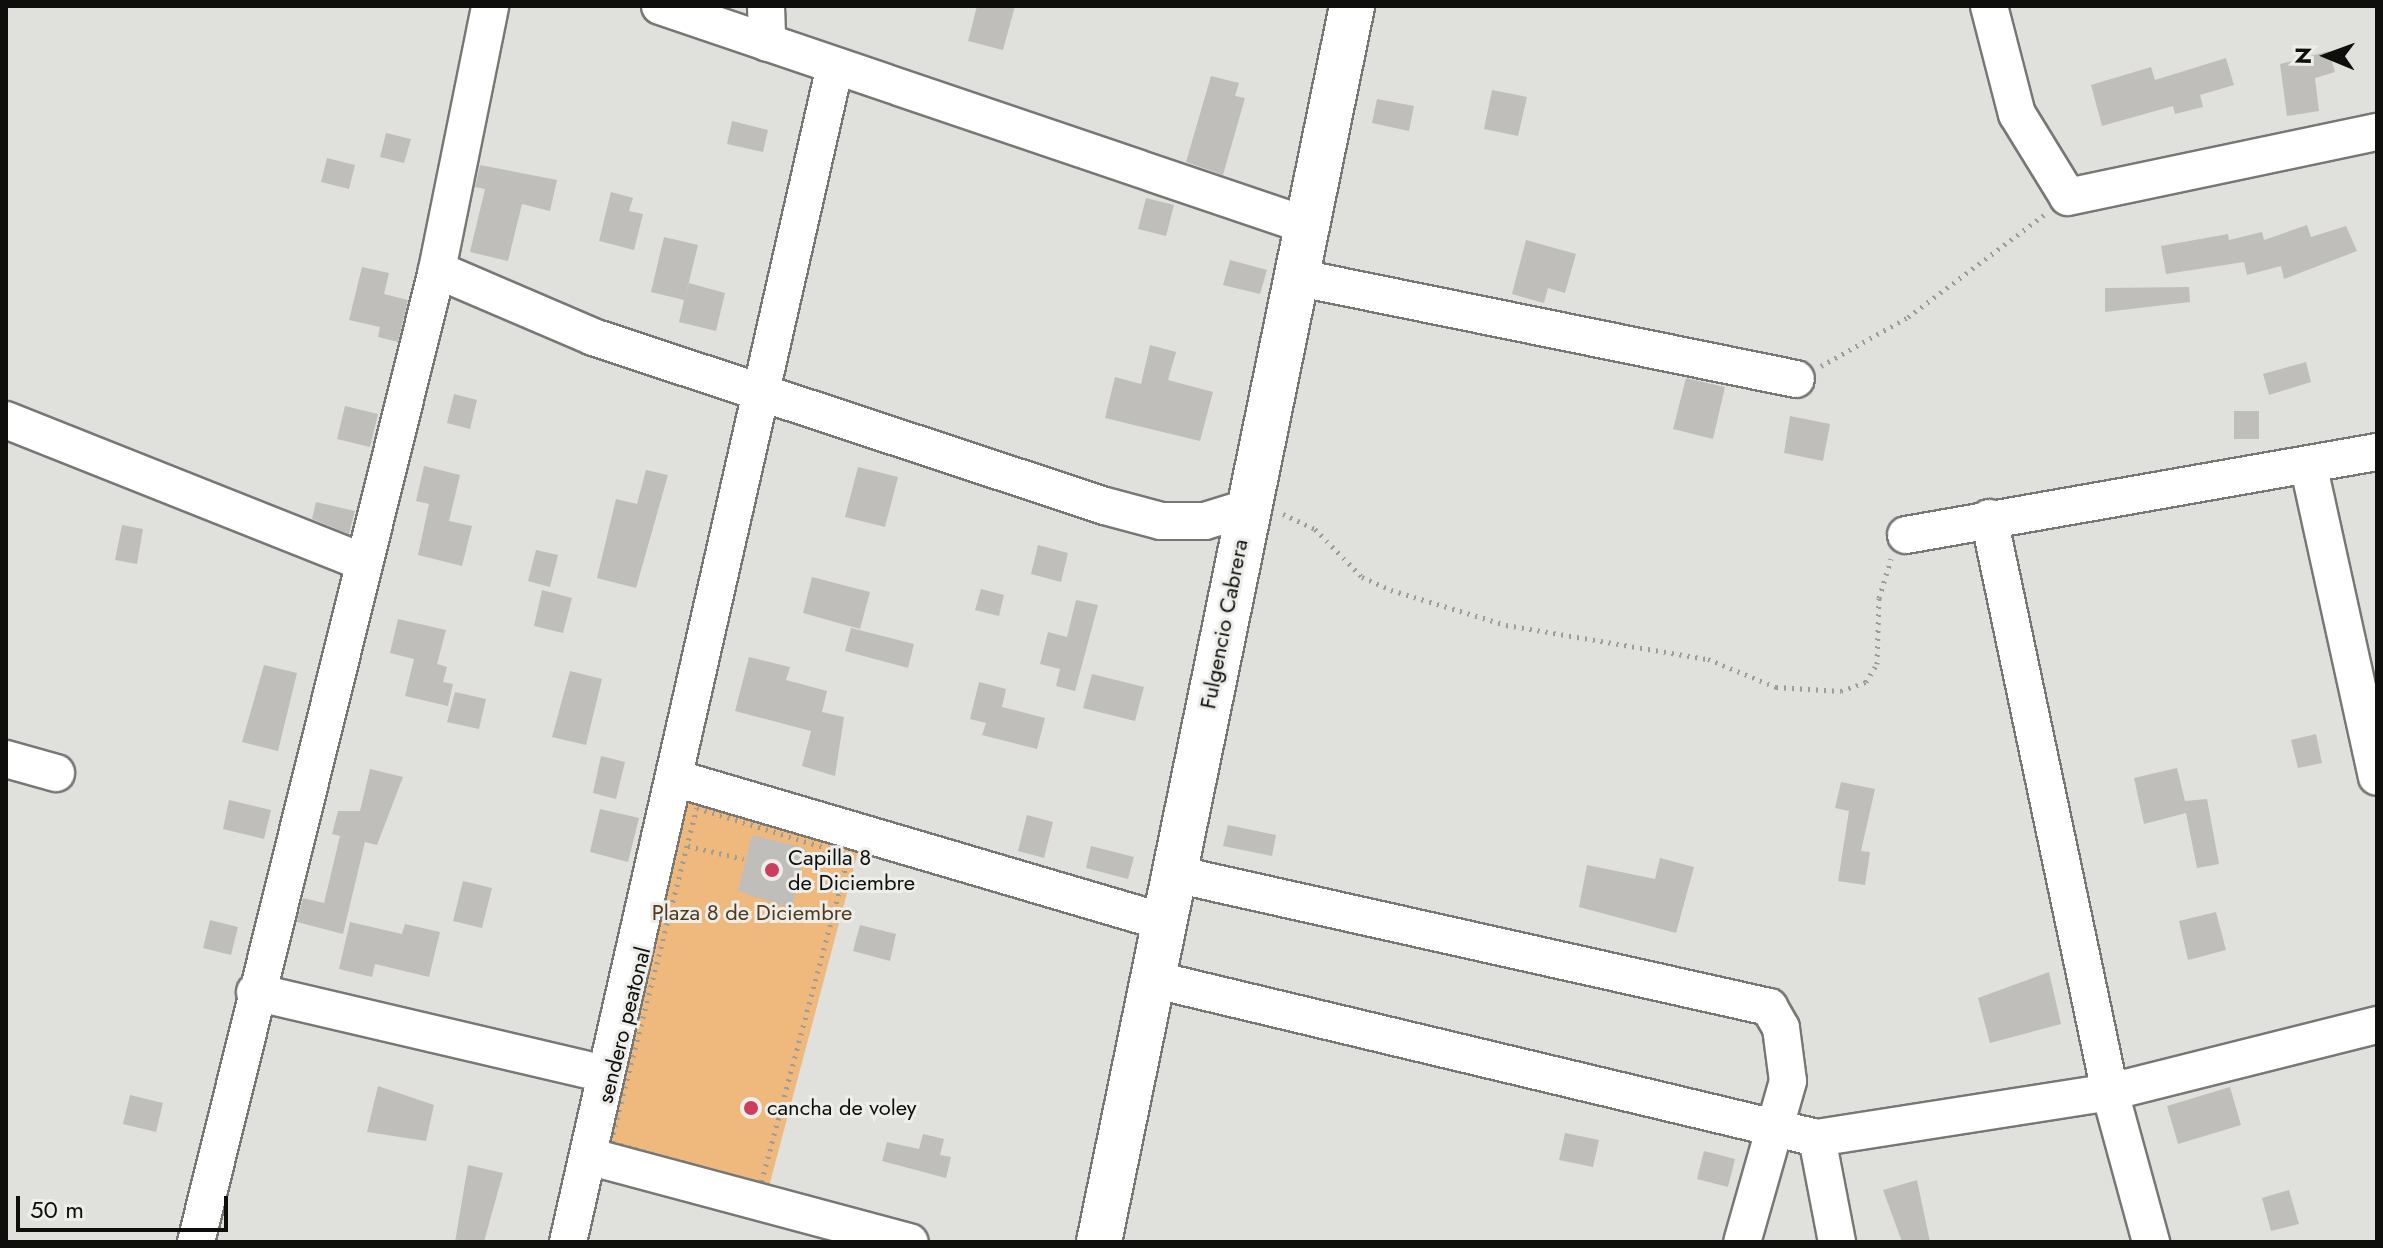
<!DOCTYPE html>
<style>
body{margin:0}
#map{position:relative;width:2383px;height:1248px;overflow:hidden;background:#e0e0dd;font-family:Jost,sans-serif}
div>[style]{position:absolute}
.green>*{inset:0;background:#efb97e}
.building>*{inset:0;background:#c0bebb}
.path>*{height:5px;margin-top:-2.5px;transform-origin:0;background:repeating-linear-gradient(90deg,#9c9c99 0 2px,transparent 0 8px)}
.roads{filter:drop-shadow(2px 0 #777774) drop-shadow(-2px 0 #777774) drop-shadow(0 2px #777774) drop-shadow(0 -2px #777774)}
.minor>*{height:36px;margin:-18px;padding:0 18px;transform-origin:18px;border-radius:18px;background:#fff}
.major>*{height:44px;margin:-22px;padding:0 22px;transform-origin:22px;border-radius:22px;background:#fff}
.dots>*{width:22px;height:22px;translate:-50% -50%;box-sizing:border-box;border:4px solid #ededea;border-radius:50%}
span{translate:-50% -50%;white-space:nowrap;text-align:center;line-height:1.15;-webkit-text-stroke:6px #ededea;paint-order:stroke}
.street-label{font-size:22px;color:#0e0e0c}
.poi-label{font-size:22px;color:#0e0e0c}
.left{translate:0 -50%;text-align:left}
.park-label{font-size:22px;color:#53391c}
.frame{position:absolute;inset:0;border:8px solid #0e0e0c;pointer-events:none}
.north{position:absolute;left:2287px;top:16px;width:80px;height:80px;-webkit-text-stroke:6px #ededea;paint-order:stroke;rotate:271deg;font-size:22px;font-weight:700;line-height:32px;text-align:center;color:#0e0e0c}
.north::after{content:'';display:block;margin:auto;width:28px;height:36px;background:#0e0e0c;clip-path:polygon(50% 0,100% 100%,50% 72%,0 100%)}
.scale{position:absolute;left:16px;top:1196px;width:212px;height:36px;box-sizing:border-box;border:4px solid #0e0e0c;border-top:0;padding-left:10px;font-size:24px;line-height:28px;white-space:nowrap;color:#0e0e0c;-webkit-text-stroke:6px #ededea;paint-order:stroke}
</style>
<div id="map">
<div class="green">
<div style="clip-path:polygon(690px 796px,859px 848px,767px 1194px,604px 1148px)"></div>
</div>
<div class="building">
<div style="clip-path:polygon(977px 6px,1015px 6px,1003px 50px,968px 41px)"></div>
<div style="clip-path:polygon(2329px 51px,2335px 72px,2315px 78px,2319px 111px,2287px 116px,2280px 64px)"></div>
<div style="clip-path:polygon(2226px 58px,2234px 85px,2200px 95px,2203px 107px,2175px 114px,2173px 106px,2102px 126px,2091px 85px,2151px 67px,2155px 80px)"></div>
<div style="clip-path:polygon(1211px 76px,1239px 83px,1235px 96px,1245px 98px,1223px 175px,1186px 162px)"></div>
<div style="clip-path:polygon(1492px 90px,1527px 97px,1518px 136px,1484px 129px)"></div>
<div style="clip-path:polygon(1377px 99px,1414px 106px,1409px 131px,1372px 123px)"></div>
<div style="clip-path:polygon(732px 121px,768px 130px,763px 152px,727px 144px)"></div>
<div style="clip-path:polygon(386px 133px,411px 139px,404px 163px,380px 157px)"></div>
<div style="clip-path:polygon(327px 158px,355px 165px,349px 189px,321px 182px)"></div>
<div style="clip-path:polygon(480px 165px,557px 180px,550px 211px,522px 204px,508px 261px,470px 252px,485px 189px,475px 187px)"></div>
<div style="clip-path:polygon(611px 192px,633px 198px,629px 211px,643px 214px,634px 250px,599px 241px)"></div>
<div style="clip-path:polygon(1146px 198px,1174px 205px,1166px 236px,1138px 229px)"></div>
<div style="clip-path:polygon(2307px 225px,2311px 237px,2346px 226px,2357px 251px,2284px 279px,2281px 266px,2247px 275px,2244px 262px,2166px 274px,2161px 246px,2228px 234px,2229px 240px,2262px 232px,2264px 240px)"></div>
<div style="clip-path:polygon(664px 237px,698px 245px,685px 298px,689px 283px,725px 293px,716px 331px,679px 322px,684px 300px,651px 292px)"></div>
<div style="clip-path:polygon(1526px 240px,1576px 254px,1565px 293px,1548px 288px,1544px 303px,1512px 294px)"></div>
<div style="clip-path:polygon(1230px 260px,1267px 270px,1260px 294px,1223px 285px)"></div>
<div style="clip-path:polygon(362px 267px,389px 273px,384px 294px,408px 300px,398px 342px,378px 337px,380px 327px,349px 320px)"></div>
<div style="clip-path:polygon(2189px 287px,2190px 302px,2105px 312px,2105px 288px)"></div>
<div style="clip-path:polygon(1150px 345px,1176px 352px,1168px 380px,1213px 392px,1200px 441px,1105px 418px,1115px 377px,1141px 384px)"></div>
<div style="clip-path:polygon(2306px 362px,2311px 382px,2269px 395px,2263px 374px)"></div>
<div style="clip-path:polygon(1686px 378px,1725px 387px,1713px 439px,1673px 429px)"></div>
<div style="clip-path:polygon(454px 394px,477px 400px,470px 429px,447px 423px)"></div>
<div style="clip-path:polygon(345px 406px,378px 414px,370px 447px,337px 439px)"></div>
<div style="clip-path:polygon(2234px 411px,2259px 411px,2259px 439px,2234px 439px)"></div>
<div style="clip-path:polygon(1790px 416px,1830px 424px,1823px 461px,1784px 453px)"></div>
<div style="clip-path:polygon(424px 466px,460px 475px,449px 521px,472px 526px,462px 566px,418px 555px,429px 504px,416px 501px)"></div>
<div style="clip-path:polygon(858px 467px,898px 477px,885px 527px,845px 517px)"></div>
<div style="clip-path:polygon(646px 470px,668px 475px,636px 588px,597px 578px,616px 499px,637px 504px)"></div>
<div style="clip-path:polygon(316px 502px,355px 511px,349px 534px,312px 519px)"></div>
<div style="clip-path:polygon(122px 525px,143px 529px,137px 564px,115px 560px)"></div>
<div style="clip-path:polygon(1038px 545px,1068px 553px,1061px 582px,1031px 574px)"></div>
<div style="clip-path:polygon(536px 550px,558px 555px,550px 587px,528px 581px)"></div>
<div style="clip-path:polygon(812px 577px,870px 592px,860px 629px,803px 613px)"></div>
<div style="clip-path:polygon(981px 589px,1004px 595px,999px 616px,975px 610px)"></div>
<div style="clip-path:polygon(542px 590px,572px 598px,563px 633px,534px 626px)"></div>
<div style="clip-path:polygon(1076px 600px,1098px 605px,1075px 691px,1056px 686px,1060px 669px,1040px 664px,1048px 632px,1067px 637px)"></div>
<div style="clip-path:polygon(398px 619px,446px 630px,437px 664px,447px 667px,443px 682px,453px 684px,448px 706px,405px 696px,414px 659px,390px 653px)"></div>
<div style="clip-path:polygon(851px 628px,914px 644px,908px 668px,845px 651px)"></div>
<div style="clip-path:polygon(749px 657px,790px 667px,786px 680px,827px 691px,822px 712px,844px 717px,835px 776px,802px 766px,811px 731px,735px 711px)"></div>
<div style="clip-path:polygon(264px 665px,297px 673px,278px 751px,242px 742px)"></div>
<div style="clip-path:polygon(570px 671px,602px 679px,586px 745px,552px 737px)"></div>
<div style="clip-path:polygon(1092px 674px,1144px 687px,1135px 721px,1083px 708px)"></div>
<div style="clip-path:polygon(979px 682px,1006px 689px,1002px 707px,1045px 718px,1037px 749px,982px 735px,986px 723px,970px 719px)"></div>
<div style="clip-path:polygon(455px 692px,486px 699px,479px 729px,447px 722px)"></div>
<div style="clip-path:polygon(2316px 734px,2322px 763px,2298px 768px,2291px 740px)"></div>
<div style="clip-path:polygon(601px 756px,625px 762px,616px 799px,593px 793px)"></div>
<div style="clip-path:polygon(2177px 768px,2185px 801px,2207px 799px,2219px 864px,2197px 868px,2186px 813px,2144px 824px,2134px 778px)"></div>
<div style="clip-path:polygon(370px 769px,403px 777px,377px 845px,365px 842px,343px 934px,297px 922px,303px 898px,324px 903px,340px 836px,332px 834px,338px 811px,360px 811px)"></div>
<div style="clip-path:polygon(1841px 782px,1875px 789px,1861px 851px,1870px 852px,1865px 885px,1838px 881px,1849px 811px,1835px 808px)"></div>
<div style="clip-path:polygon(229px 800px,271px 810px,264px 839px,223px 829px)"></div>
<div style="clip-path:polygon(600px 809px,639px 818px,628px 862px,590px 852px)"></div>
<div style="clip-path:polygon(1027px 815px,1053px 822px,1044px 858px,1018px 851px)"></div>
<div style="clip-path:polygon(1228px 825px,1276px 835px,1272px 856px,1223px 846px)"></div>
<div style="clip-path:polygon(752px 835px,805px 848px,792px 909px,738px 891px)"></div>
<div style="clip-path:polygon(1091px 846px,1134px 857px,1128px 879px,1086px 868px)"></div>
<div style="clip-path:polygon(1660px 858px,1694px 867px,1676px 933px,1579px 907px,1587px 865px,1655px 879px)"></div>
<div style="clip-path:polygon(463px 881px,492px 888px,482px 928px,453px 921px)"></div>
<div style="clip-path:polygon(2216px 912px,2226px 950px,2188px 960px,2179px 921px)"></div>
<div style="clip-path:polygon(210px 920px,238px 927px,231px 955px,203px 948px)"></div>
<div style="clip-path:polygon(350px 922px,402px 934px,405px 924px,440px 932px,429px 977px,375px 964px,372px 977px,339px 969px)"></div>
<div style="clip-path:polygon(860px 925px,896px 934px,890px 961px,853px 951px)"></div>
<div style="clip-path:polygon(2049px 972px,2061px 1024px,1990px 1043px,1978px 998px)"></div>
<div style="clip-path:polygon(378px 1086px,434px 1105px,426px 1141px,367px 1132px)"></div>
<div style="clip-path:polygon(2230px 1087px,2241px 1125px,2178px 1144px,2167px 1106px)"></div>
<div style="clip-path:polygon(130px 1095px,163px 1103px,156px 1132px,123px 1124px)"></div>
<div style="clip-path:polygon(1565px 1133px,1599px 1140px,1593px 1167px,1559px 1160px)"></div>
<div style="clip-path:polygon(923px 1134px,944px 1139px,940px 1155px,951px 1157px,946px 1178px,882px 1161px,887px 1142px,919px 1149px)"></div>
<div style="clip-path:polygon(1704px 1151px,1735px 1159px,1728px 1187px,1697px 1179px)"></div>
<div style="clip-path:polygon(468px 1165px,503px 1173px,484px 1242px,455px 1242px)"></div>
<div style="clip-path:polygon(1917px 1180px,1930px 1242px,1902px 1242px,1883px 1190px)"></div>
<div style="clip-path:polygon(2289px 1190px,2299px 1224px,2271px 1231px,2262px 1198px)"></div>
</div>
<div class="path">
<div style="left:1821px;top:366px;width:100px;rotate:-29.4deg"></div>
<div style="left:1908px;top:317px;width:170px;rotate:-36.9deg"></div>
<div style="left:1283px;top:514px;width:35px;rotate:25deg"></div>
<div style="left:1315px;top:529px;width:67px;rotate:45.6deg"></div>
<div style="left:1362px;top:577px;width:32px;rotate:24deg"></div>
<div style="left:1391px;top:590px;width:120px;rotate:16.9deg"></div>
<div style="left:1506px;top:625px;width:205px;rotate:9.6deg"></div>
<div style="left:1708px;top:659px;width:74px;rotate:22.4deg"></div>
<div style="left:1776px;top:687px;width:65px;rotate:3.5deg"></div>
<div style="left:1841px;top:691px;width:27px;rotate:-20deg"></div>
<div style="left:1866px;top:682px;width:21px;rotate:-59deg"></div>
<div style="left:1877px;top:664px;width:66px;rotate:-88.3deg"></div>
<div style="left:1879px;top:598px;width:41px;rotate:-72.9deg"></div>
<div style="left:697px;top:808px;width:159px;rotate:17.2deg"></div>
<div style="left:849px;top:855px;width:341px;rotate:105deg"></div>
<div style="left:761px;top:1184px;width:156px;rotate:-164.4deg"></div>
<div style="left:611px;top:1142px;width:345px;rotate:-75.6deg"></div>
<div style="left:688px;top:846px;width:57px;rotate:13.1deg"></div>
</div>
<div class="roads">
<div class="minor">
<div style="left:660px;top:6px;width:684px;rotate:18.75deg"></div>
<div style="left:766px;top:6px;width:37px;rotate:88deg"></div>
<div style="left:1989px;top:6px;width:112px;rotate:75.5deg"></div>
<div style="left:2017px;top:114px;width:97px;rotate:58.4deg"></div>
<div style="left:2068px;top:197px;width:316px;rotate:-11.9deg"></div>
<div style="left:437px;top:270px;width:170px;rotate:23.2deg"></div>
<div style="left:593px;top:337px;width:539px;rotate:18.27deg"></div>
<div style="left:1105px;top:506px;width:58px;rotate:15deg"></div>
<div style="left:1161px;top:521px;width:44px"></div>
<div style="left:1205px;top:521px;width:44px;rotate:-17.2deg"></div>
<div style="left:1300px;top:278px;width:506px;rotate:11.51deg"></div>
<div style="left:6px;top:420px;width:381px;rotate:21.7deg"></div>
<div style="left:2309px;top:468px;width:316px;rotate:77.6deg"></div>
<div style="left:1989px;top:518px;width:587px;rotate:78.1deg"></div>
<div style="left:2110px;top:1092px;width:156px;rotate:74.7deg"></div>
<div style="left:1906px;top:535px;width:478px;rotate:-10deg"></div>
<div style="left:6px;top:759px;width:52px;rotate:15.6deg"></div>
<div style="left:678px;top:779px;width:507px;rotate:16.4deg"></div>
<div style="left:1175px;top:874px;width:609px;rotate:12.62deg"></div>
<div style="left:1769px;top:1007px;width:24px;rotate:60deg"></div>
<div style="left:1781px;top:1028px;width:53px;rotate:82.5deg"></div>
<div style="left:1788px;top:1081px;width:167px;rotate:105.9deg"></div>
<div style="left:1152px;top:979px;width:684px;rotate:13.45deg"></div>
<div style="left:1817px;top:1138px;width:297px;rotate:-8.9deg"></div>
<div style="left:2110px;top:1092px;width:275px;rotate:-14.1deg"></div>
<div style="left:255px;top:992px;width:359px;rotate:13.2deg"></div>
<div style="left:1817px;top:1138px;width:106px;rotate:79.1deg"></div>
<div style="left:588px;top:1156px;width:333px;rotate:15deg"></div>
<div style="left:196px;top:1242px;width:1001px;rotate:-76.07deg"></div>
<div style="left:437px;top:270px;width:269px;rotate:-78.6deg"></div>
<div style="left:568px;top:1242px;width:1206px;rotate:-77.21deg"></div>
</div>
<div class="major">
<div style="left:1099px;top:1242px;width:1262px;rotate:-78.43deg"></div>
</div>
</div>
<div class="dots">
<div style="left:772px;top:870px;background:#cd3d5e"></div>
<div style="left:751px;top:1108px;background:#cd3d5e"></div>
</div>
<div class="street-label">
<span style="left:1224px;top:624px;rotate:-79deg">Fulgencio Cabrera</span>
<span style="left:624px;top:1025px;rotate:-76deg">sendero peatonal</span>
</div>
<div class="poi-label">
<span class="left" style="left:788px;top:870px">Capilla 8<br>de Diciembre</span>
<span class="left" style="left:767px;top:1108px">cancha de voley</span>
</div>
<div class="park-label">
<span style="left:752px;top:913px">Plaza 8 de Diciembre</span>
</div>
<div class="frame"></div>
<div class="north">N</div>
<div class="scale">50 m</div>
</div>
